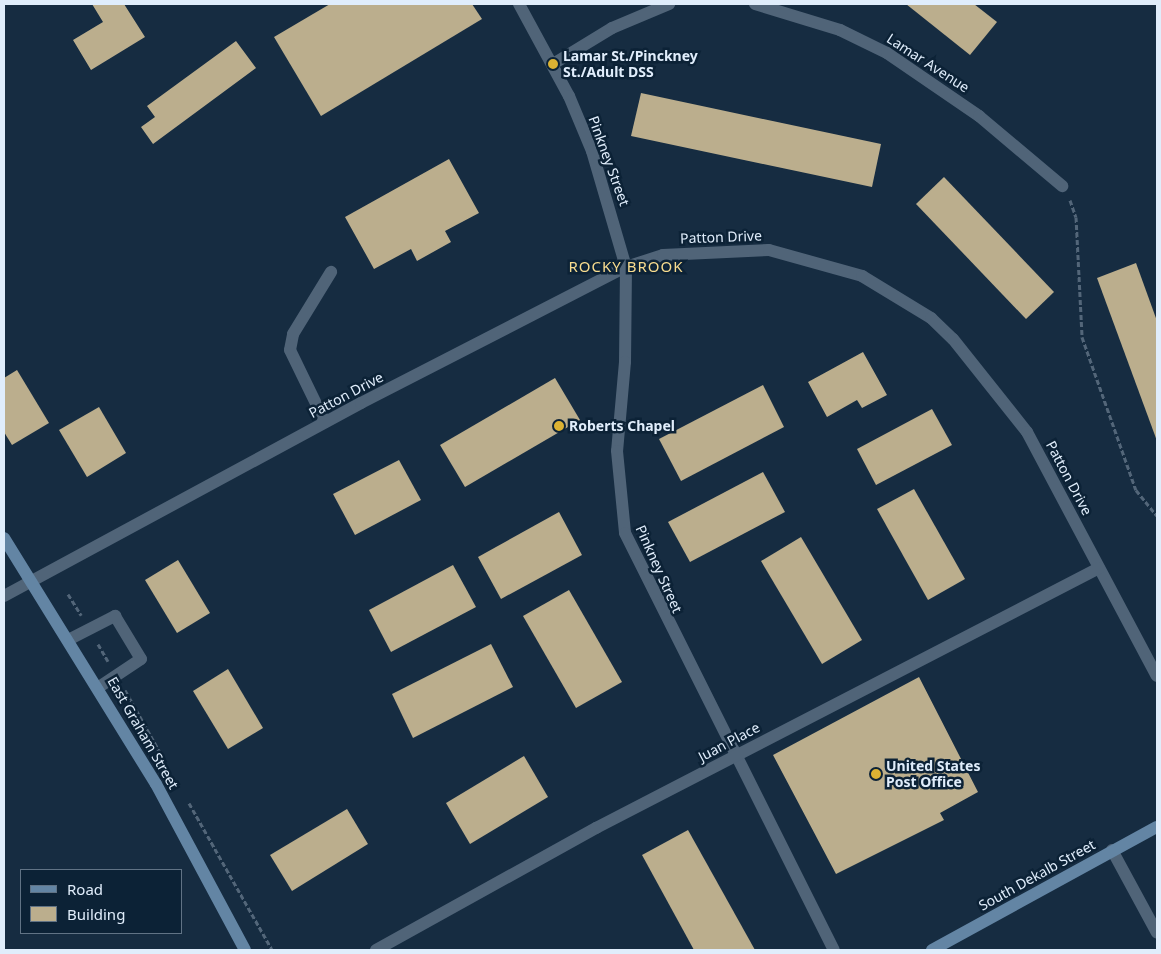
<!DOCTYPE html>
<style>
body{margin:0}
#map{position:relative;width:1161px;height:954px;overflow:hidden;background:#162c41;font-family:"Noto Sans",sans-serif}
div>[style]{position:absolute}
.building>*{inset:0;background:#bbae8d}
.path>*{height:3px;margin-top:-1.5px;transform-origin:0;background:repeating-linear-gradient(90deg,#536679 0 5px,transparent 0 7.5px)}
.lane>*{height:12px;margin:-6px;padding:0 6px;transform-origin:6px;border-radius:6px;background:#506478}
.street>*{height:12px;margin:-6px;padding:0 6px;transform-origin:6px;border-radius:6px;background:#506478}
.secondary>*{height:12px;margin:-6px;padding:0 6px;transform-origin:6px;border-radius:6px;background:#6385a4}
.dots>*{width:14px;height:14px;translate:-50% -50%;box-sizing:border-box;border:2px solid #0c2236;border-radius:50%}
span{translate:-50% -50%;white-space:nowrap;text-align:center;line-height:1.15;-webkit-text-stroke:5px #0c2236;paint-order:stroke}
.poi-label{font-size:14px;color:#e0edfb;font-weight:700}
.left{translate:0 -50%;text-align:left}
.street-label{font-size:14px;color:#e0edfb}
.neighbourhood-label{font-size:15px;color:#f8dc8f;letter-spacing:1px}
.frame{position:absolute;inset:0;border:5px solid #e0edfb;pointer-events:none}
.legend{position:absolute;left:20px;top:869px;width:162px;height:65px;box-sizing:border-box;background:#0c2236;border:1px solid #617385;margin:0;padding:6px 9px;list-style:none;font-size:15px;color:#e0edfb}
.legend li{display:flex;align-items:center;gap:10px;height:25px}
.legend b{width:25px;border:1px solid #617385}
</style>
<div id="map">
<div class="building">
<div style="clip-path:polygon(92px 4px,124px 4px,145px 37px,91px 70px,73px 40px,103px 22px)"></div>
<div style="clip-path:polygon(330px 4px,472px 4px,482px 19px,321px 116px,274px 37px)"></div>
<div style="clip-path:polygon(906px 4px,974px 4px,997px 22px,970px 55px)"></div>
<div style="clip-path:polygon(236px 41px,256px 68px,153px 144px,141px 127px,155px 117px,147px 106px)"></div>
<div style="clip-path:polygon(641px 93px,881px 144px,872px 187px,631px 136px)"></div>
<div style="clip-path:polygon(449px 159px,479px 213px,445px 231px,451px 242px,417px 261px,411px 249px,374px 269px,345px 217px)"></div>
<div style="clip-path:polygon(944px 177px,1054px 292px,1026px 319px,916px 204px)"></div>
<div style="clip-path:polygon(1136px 263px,1157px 321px,1157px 441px,1097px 278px)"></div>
<div style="clip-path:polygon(863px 352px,887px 395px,862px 408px,857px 400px,827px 417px,808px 382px)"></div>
<div style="clip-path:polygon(17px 370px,49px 423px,12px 445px,4px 432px,4px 378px)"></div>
<div style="clip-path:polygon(555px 378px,580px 420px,465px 487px,440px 445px)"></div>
<div style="clip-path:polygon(763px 385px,784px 427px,681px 481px,659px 439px)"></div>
<div style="clip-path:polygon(99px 407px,126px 453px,87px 477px,59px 430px)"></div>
<div style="clip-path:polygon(932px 409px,952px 445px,876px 485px,857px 449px)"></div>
<div style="clip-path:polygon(399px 460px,421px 500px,355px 535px,333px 494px)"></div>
<div style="clip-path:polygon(763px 472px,785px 512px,690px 562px,668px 522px)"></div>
<div style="clip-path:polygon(914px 489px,965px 579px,928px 600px,877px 509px)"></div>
<div style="clip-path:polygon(559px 512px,582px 555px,501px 599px,478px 557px)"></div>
<div style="clip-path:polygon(801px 537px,862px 640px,822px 664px,761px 561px)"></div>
<div style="clip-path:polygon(178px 560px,210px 613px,177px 633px,145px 580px)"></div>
<div style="clip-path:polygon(453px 565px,476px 607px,391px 652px,369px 610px)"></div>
<div style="clip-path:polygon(569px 590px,622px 682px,576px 708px,523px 616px)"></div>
<div style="clip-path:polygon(491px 644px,513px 687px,413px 738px,392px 694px)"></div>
<div style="clip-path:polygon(228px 669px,263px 728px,228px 749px,193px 691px)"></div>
<div style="clip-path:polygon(919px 677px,978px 792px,940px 813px,944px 820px,836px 874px,773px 755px)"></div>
<div style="clip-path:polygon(524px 756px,548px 797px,470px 844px,446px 803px)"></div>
<div style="clip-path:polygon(347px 809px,368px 844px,292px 891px,270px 855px)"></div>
<div style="clip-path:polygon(688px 830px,755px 950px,694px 950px,642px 855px)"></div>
</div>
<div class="path">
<div style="left:1070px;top:200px;width:18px;rotate:71deg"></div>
<div style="left:1076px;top:217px;width:120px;rotate:87.1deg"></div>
<div style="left:1082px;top:337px;width:162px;rotate:70.6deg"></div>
<div style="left:1136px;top:490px;width:33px;rotate:51deg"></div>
<div style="left:68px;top:594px;width:25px;rotate:58deg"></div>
<div style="left:98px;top:644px;width:20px;rotate:60deg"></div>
<div style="left:125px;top:690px;width:76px;rotate:60.7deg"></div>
<div style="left:189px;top:803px;width:169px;rotate:60.5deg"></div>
</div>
<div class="lane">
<div style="left:325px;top:422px;width:80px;rotate:-115.9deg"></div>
<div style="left:290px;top:350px;width:16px;rotate:-79deg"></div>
<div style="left:293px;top:334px;width:73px;rotate:-58.5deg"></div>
<div style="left:70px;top:639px;width:51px;rotate:-27.1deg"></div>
<div style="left:115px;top:616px;width:50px;rotate:58.8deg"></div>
<div style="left:141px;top:659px;width:50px;rotate:146.3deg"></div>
</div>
<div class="street">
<div style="left:519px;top:4px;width:105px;rotate:61.5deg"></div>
<div style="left:569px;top:96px;width:60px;rotate:67.3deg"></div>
<div style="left:592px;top:151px;width:121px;rotate:73.7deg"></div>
<div style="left:626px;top:267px;width:95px;rotate:90.6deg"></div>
<div style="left:625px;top:362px;width:89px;rotate:95.1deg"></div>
<div style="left:617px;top:451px;width:82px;rotate:84.4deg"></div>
<div style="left:625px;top:533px;width:466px;rotate:63.4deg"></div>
<div style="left:755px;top:4px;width:89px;rotate:17deg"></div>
<div style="left:840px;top:30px;width:52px;rotate:26.1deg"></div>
<div style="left:887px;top:53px;width:112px;rotate:34.4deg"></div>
<div style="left:979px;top:116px;width:109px;rotate:40.1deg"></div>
<div style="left:553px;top:64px;width:69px;rotate:-31.4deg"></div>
<div style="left:612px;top:28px;width:62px;rotate:-22.8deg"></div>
<div style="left:4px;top:596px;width:406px;rotate:-28.4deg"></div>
<div style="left:361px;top:403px;width:298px;rotate:-27.2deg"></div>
<div style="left:626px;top:267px;width:39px;rotate:-18deg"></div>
<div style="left:663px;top:255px;width:106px;rotate:-2.7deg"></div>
<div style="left:769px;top:250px;width:97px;rotate:15.6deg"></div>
<div style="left:862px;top:276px;width:81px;rotate:31.3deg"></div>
<div style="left:931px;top:318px;width:30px;rotate:44deg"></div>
<div style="left:953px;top:339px;width:119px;rotate:51.5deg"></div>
<div style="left:1027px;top:432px;width:276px;rotate:62deg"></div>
<div style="left:1112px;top:850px;width:94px;rotate:61.5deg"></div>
<div style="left:376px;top:950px;width:252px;rotate:-29deg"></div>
<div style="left:596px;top:828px;width:566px;rotate:-27.33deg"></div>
</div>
<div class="secondary">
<div style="left:4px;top:538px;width:289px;rotate:58.3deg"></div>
<div style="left:156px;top:784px;width:188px;rotate:61.8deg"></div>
<div style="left:932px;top:950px;width:256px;rotate:-28.7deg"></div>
</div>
<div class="dots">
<div style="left:553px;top:64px;background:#dbb233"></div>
<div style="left:559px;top:426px;background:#dbb233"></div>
<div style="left:876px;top:774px;background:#dbb233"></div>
</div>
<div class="poi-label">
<span class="left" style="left:563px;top:64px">Lamar St./Pinckney<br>St./Adult DSS</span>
<span class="left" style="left:569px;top:426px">Roberts Chapel</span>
<span class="left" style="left:886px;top:774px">United States<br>Post Office</span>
</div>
<div class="street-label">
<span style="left:928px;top:63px;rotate:33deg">Lamar Avenue</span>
<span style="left:609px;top:161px;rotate:70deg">Pinkney Street</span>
<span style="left:721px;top:237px;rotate:-2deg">Patton Drive</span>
<span style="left:346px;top:395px;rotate:-28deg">Patton Drive</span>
<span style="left:1069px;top:478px;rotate:62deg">Patton Drive</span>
<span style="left:659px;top:569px;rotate:66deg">Pinkney Street</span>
<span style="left:143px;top:733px;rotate:60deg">East Graham Street</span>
<span style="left:729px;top:742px;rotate:-28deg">Juan Place</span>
<span style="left:1037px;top:875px;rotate:-29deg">South Dekalb Street</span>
</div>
<div class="neighbourhood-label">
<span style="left:626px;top:267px">ROCKY BROOK</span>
</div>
<div class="frame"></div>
<ul class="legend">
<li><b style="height:6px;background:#6385a4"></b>Road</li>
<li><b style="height:14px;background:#bbae8d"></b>Building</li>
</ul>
</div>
